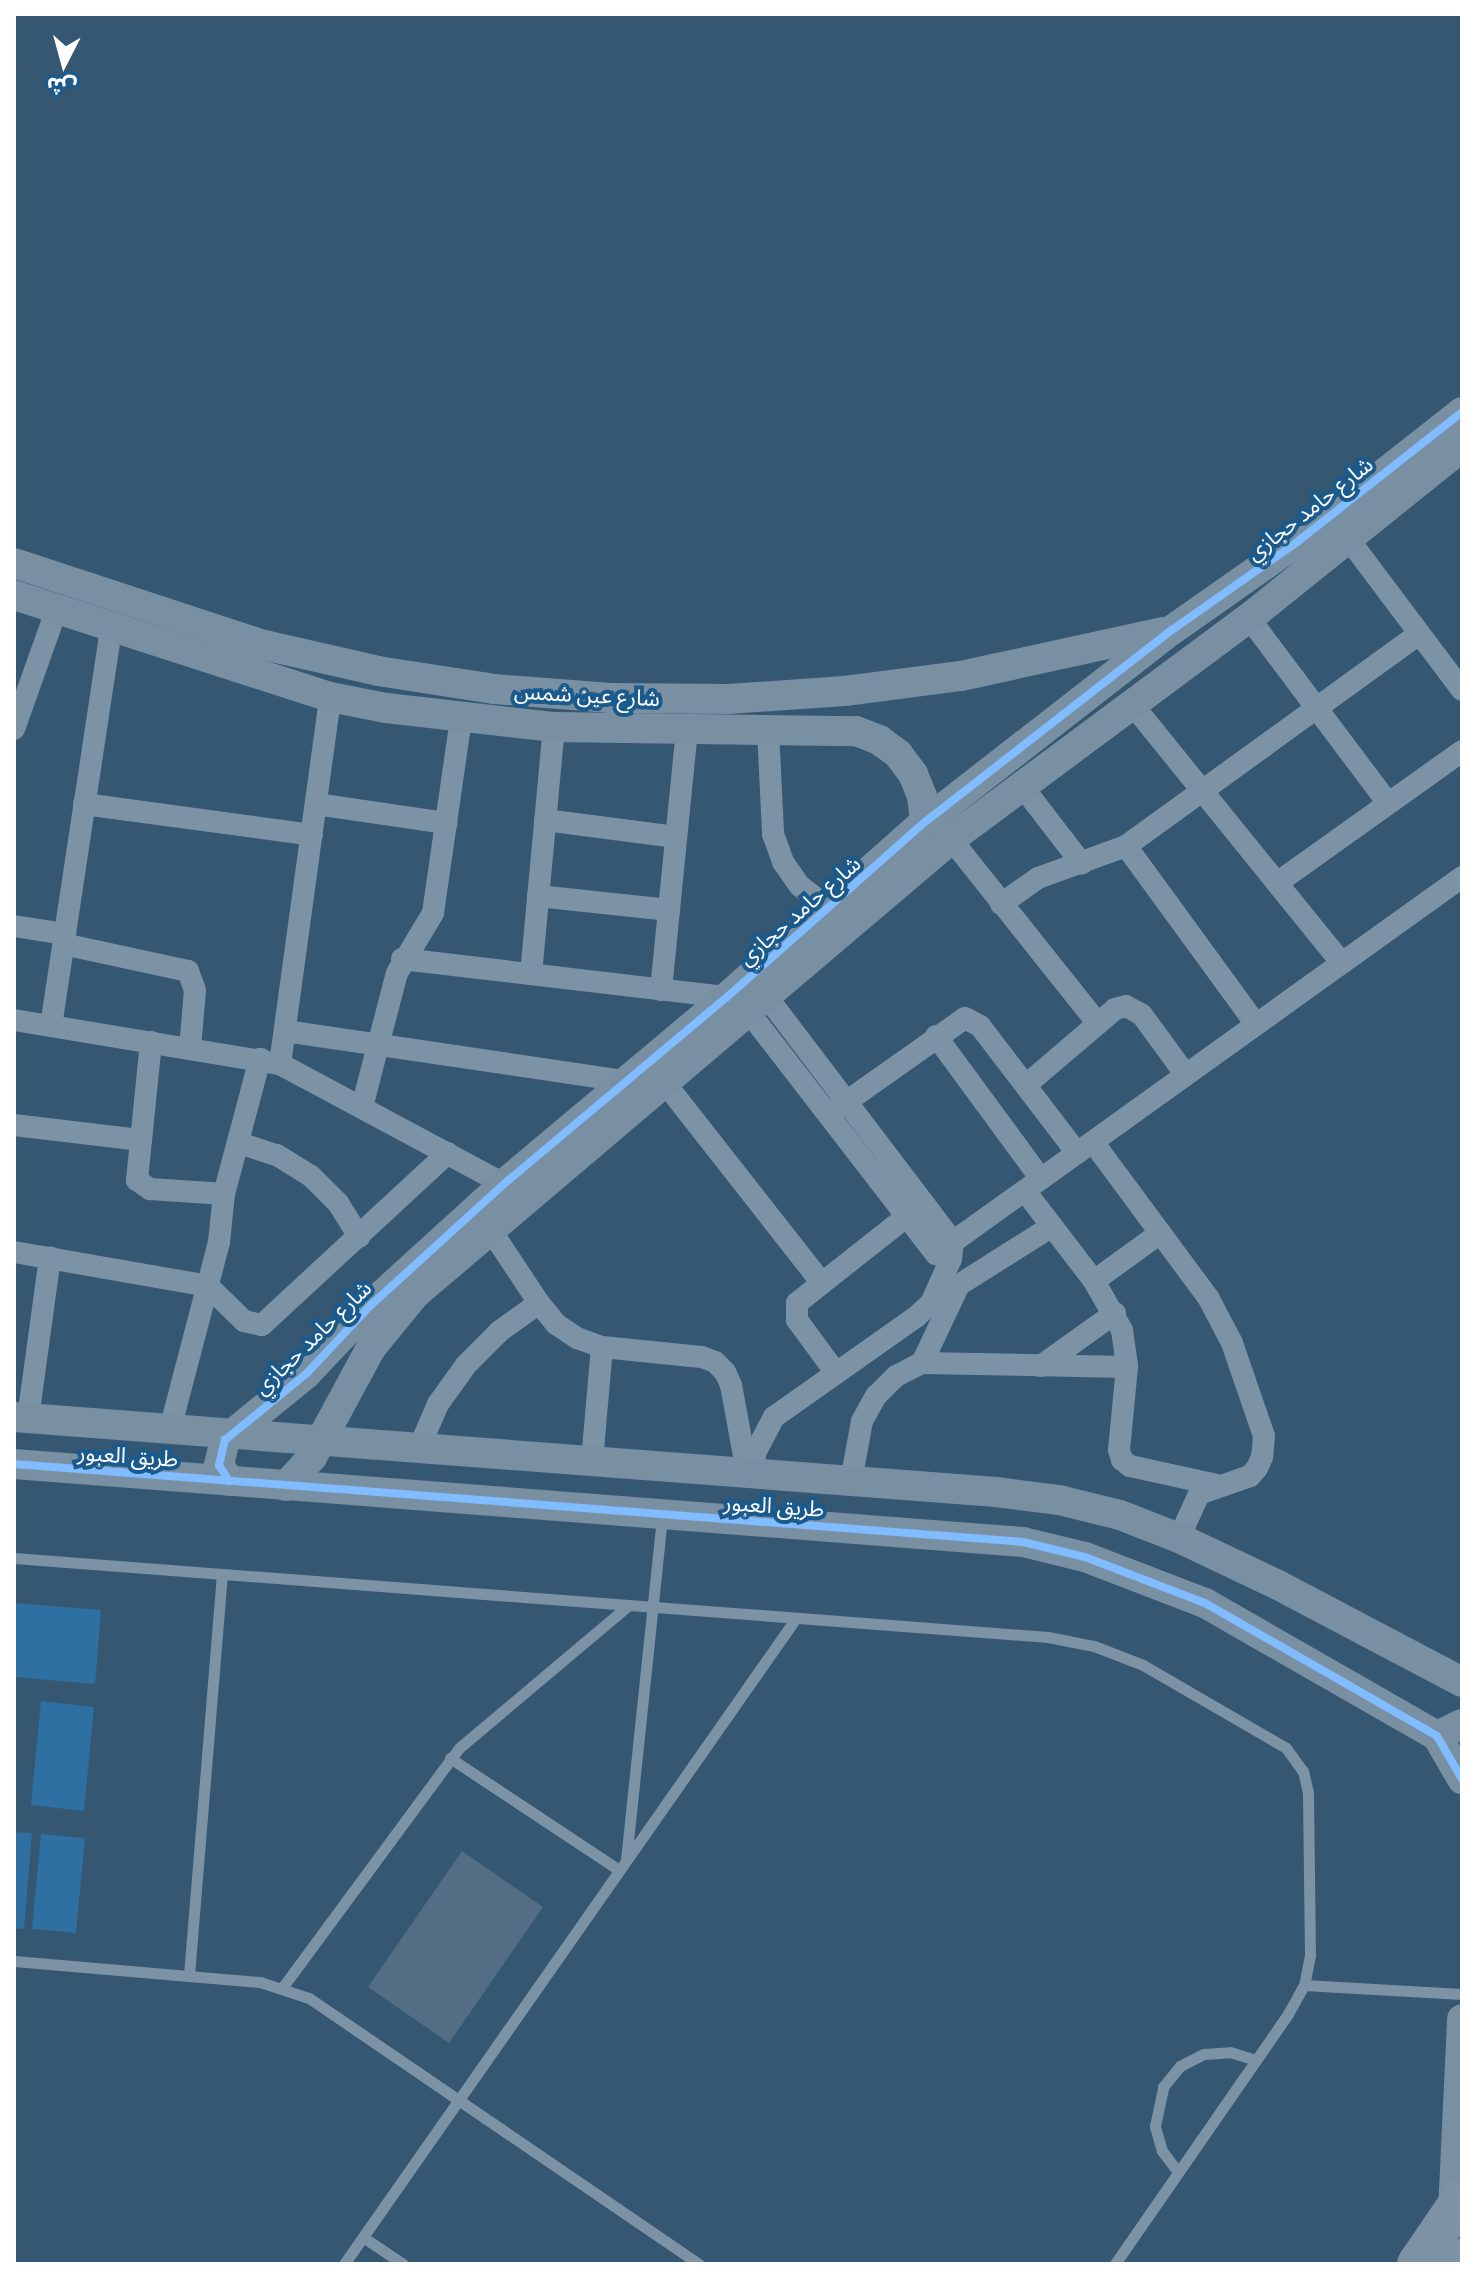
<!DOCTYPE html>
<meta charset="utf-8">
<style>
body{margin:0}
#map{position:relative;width:1476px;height:2278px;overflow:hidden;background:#355772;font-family:"Exo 2","Noto Sans Arabic",sans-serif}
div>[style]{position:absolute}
.green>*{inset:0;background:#2f70a2}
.building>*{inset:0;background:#536e84}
.lane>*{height:11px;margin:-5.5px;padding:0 5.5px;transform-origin:5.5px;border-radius:5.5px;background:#7c93a6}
.street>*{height:22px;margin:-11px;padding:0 11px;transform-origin:11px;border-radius:11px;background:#7c93a6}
.secondary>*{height:30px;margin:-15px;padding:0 15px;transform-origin:15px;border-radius:15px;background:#7890a2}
.highway>*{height:40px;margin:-20px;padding:0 20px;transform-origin:20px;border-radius:20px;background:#7d93a5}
.cycleway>*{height:8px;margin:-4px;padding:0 4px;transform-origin:4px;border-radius:4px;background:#80bcff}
span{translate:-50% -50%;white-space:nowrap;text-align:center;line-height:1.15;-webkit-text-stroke:8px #1b5a8c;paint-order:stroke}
.street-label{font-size:22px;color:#fff}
.frame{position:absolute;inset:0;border:16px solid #fff;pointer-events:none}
.north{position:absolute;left:24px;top:24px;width:80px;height:80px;-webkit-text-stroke:6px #1b5a8c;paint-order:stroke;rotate:186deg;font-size:22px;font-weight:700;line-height:32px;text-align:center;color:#fff}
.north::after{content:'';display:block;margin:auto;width:28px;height:36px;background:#fff;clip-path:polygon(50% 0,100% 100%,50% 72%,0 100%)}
</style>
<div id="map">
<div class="green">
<div style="clip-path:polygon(14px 1603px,101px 1610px,95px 1684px,14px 1677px)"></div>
<div style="clip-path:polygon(41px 1701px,94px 1707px,84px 1811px,31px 1805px)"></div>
<div style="clip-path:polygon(14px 1832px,32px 1833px,24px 1929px,14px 1928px)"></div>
<div style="clip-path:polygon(41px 1834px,85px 1838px,76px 1933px,32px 1929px)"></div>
</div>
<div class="building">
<div style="clip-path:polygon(462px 1851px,543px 1907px,449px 2043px,368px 1987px)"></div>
</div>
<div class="lane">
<div style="left:14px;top:1558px;width:1037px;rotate:4.37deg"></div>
<div style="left:1048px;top:1637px;width:47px;rotate:11.1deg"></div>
<div style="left:1094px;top:1646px;width:53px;rotate:21.2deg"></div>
<div style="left:1143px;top:1665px;width:165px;rotate:30.1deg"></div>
<div style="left:1286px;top:1748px;width:29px;rotate:54deg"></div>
<div style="left:1303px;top:1771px;width:23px;rotate:77deg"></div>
<div style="left:1308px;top:1793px;width:162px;rotate:89.3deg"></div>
<div style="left:1310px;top:1955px;width:31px;rotate:101deg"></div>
<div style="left:1304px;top:1985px;width:33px;rotate:119deg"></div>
<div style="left:1288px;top:2014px;width:304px;rotate:124.7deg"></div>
<div style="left:450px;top:1758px;width:203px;rotate:33.5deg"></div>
<div style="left:626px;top:1860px;width:347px;rotate:-84deg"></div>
<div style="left:14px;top:1961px;width:247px;rotate:4.9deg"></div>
<div style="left:260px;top:1982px;width:52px;rotate:18.1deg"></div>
<div style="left:309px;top:1998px;width:472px;rotate:34.3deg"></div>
<div style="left:189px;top:1975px;width:402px;rotate:-85.3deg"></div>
<div style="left:1304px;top:1985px;width:158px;rotate:3.3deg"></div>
<div style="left:282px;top:1988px;width:298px;rotate:-53.6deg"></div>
<div style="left:459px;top:1748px;width:222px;rotate:-40.1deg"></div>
<div style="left:1178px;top:2172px;width:26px;rotate:-127deg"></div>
<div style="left:1162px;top:2151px;width:26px;rotate:-106deg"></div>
<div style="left:1155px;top:2126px;width:40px;rotate:-78deg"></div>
<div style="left:1163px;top:2087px;width:27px;rotate:-51deg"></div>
<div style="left:1180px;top:2066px;width:27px;rotate:-27deg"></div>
<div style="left:1204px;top:2054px;width:26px;rotate:-4deg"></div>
<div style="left:1230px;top:2052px;width:27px;rotate:17deg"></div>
<div style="left:363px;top:2237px;width:48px;rotate:34deg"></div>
<div style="left:344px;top:2264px;width:788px;rotate:-55.02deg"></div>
</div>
<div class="street">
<div style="left:1341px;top:529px;width:201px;rotate:53.1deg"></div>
<div style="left:1249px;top:618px;width:231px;rotate:53.1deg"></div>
<div style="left:1132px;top:704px;width:333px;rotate:51deg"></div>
<div style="left:14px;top:729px;width:128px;rotate:-70.4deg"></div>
<div style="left:768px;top:730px;width:104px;rotate:87.2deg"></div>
<div style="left:773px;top:834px;width:30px;rotate:70deg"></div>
<div style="left:783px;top:862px;width:29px;rotate:55deg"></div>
<div style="left:800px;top:886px;width:37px;rotate:38deg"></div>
<div style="left:1022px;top:786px;width:98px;rotate:52.4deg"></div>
<div style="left:84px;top:804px;width:230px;rotate:7.7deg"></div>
<div style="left:316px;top:804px;width:132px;rotate:8.3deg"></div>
<div style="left:545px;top:820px;width:132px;rotate:7.4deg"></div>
<div style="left:951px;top:839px;width:236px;rotate:51.5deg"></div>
<div style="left:1126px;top:846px;width:220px;rotate:53.9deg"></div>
<div style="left:1277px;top:883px;width:227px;rotate:-35.5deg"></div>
<div style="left:538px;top:896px;width:132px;rotate:6.1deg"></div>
<div style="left:1001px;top:904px;width:45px;rotate:-35.1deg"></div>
<div style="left:1038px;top:878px;width:94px;rotate:-20deg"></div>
<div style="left:1126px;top:846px;width:362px;rotate:-35.9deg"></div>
<div style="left:14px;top:926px;width:52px;rotate:8.9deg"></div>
<div style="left:63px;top:944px;width:128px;rotate:12.2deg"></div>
<div style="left:188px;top:971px;width:20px;rotate:70deg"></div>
<div style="left:195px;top:990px;width:58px;rotate:94.9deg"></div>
<div style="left:402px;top:959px;width:327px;rotate:6.7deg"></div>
<div style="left:531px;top:974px;width:248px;rotate:-84.7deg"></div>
<div style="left:661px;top:990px;width:262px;rotate:-84.3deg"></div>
<div style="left:748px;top:1011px;width:307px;rotate:52.3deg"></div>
<div style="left:936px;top:1254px;width:15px;rotate:20deg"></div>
<div style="left:14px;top:1020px;width:270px;rotate:9.4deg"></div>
<div style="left:280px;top:1064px;width:254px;rotate:28.2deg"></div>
<div style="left:504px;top:1184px;width:11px;rotate:49deg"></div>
<div style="left:51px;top:1026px;width:403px;rotate:-81.4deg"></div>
<div style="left:285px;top:1031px;width:343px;rotate:8.4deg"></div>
<div style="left:936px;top:1036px;width:177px;rotate:53.7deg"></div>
<div style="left:151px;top:1042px;width:139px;rotate:95.8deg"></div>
<div style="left:137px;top:1180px;width:16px;rotate:35deg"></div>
<div style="left:150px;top:1189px;width:74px;rotate:3.9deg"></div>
<div style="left:280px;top:1064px;width:370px;rotate:-82.2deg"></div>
<div style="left:665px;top:1083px;width:253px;rotate:51.9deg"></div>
<div style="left:1026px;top:1085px;width:117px;rotate:-40.5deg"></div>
<div style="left:1115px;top:1009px;width:11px;rotate:-15deg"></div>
<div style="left:1126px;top:1006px;width:18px;rotate:29deg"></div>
<div style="left:1142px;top:1015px;width:74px;rotate:53.7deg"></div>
<div style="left:362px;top:1107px;width:138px;rotate:-75.4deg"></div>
<div style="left:397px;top:973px;width:70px;rotate:-59deg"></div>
<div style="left:433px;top:913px;width:196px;rotate:-81.8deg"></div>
<div style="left:829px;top:1114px;width:166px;rotate:-35.2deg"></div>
<div style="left:965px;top:1018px;width:17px;rotate:28deg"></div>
<div style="left:980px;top:1026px;width:160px;rotate:52.6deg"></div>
<div style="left:14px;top:1125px;width:126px;rotate:6.8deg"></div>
<div style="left:1093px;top:1142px;width:195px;rotate:53.5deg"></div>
<div style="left:1209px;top:1299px;width:50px;rotate:62.4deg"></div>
<div style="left:1232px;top:1343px;width:98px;rotate:71deg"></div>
<div style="left:1264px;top:1436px;width:21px;rotate:95deg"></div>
<div style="left:1262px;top:1457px;width:12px;rotate:114deg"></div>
<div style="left:1257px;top:1468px;width:11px;rotate:131deg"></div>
<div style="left:1250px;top:1476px;width:54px;rotate:160.6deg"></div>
<div style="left:1199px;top:1494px;width:48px;rotate:114.4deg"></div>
<div style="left:239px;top:1143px;width:40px;rotate:18deg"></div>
<div style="left:277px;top:1155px;width:40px;rotate:32deg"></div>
<div style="left:311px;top:1176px;width:38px;rotate:45deg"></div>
<div style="left:338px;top:1203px;width:40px;rotate:58deg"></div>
<div style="left:1025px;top:1191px;width:113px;rotate:52.5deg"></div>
<div style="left:1094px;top:1281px;width:56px;rotate:60.3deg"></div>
<div style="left:1122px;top:1330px;width:37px;rotate:82deg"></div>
<div style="left:1127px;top:1367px;width:83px;rotate:95.5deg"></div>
<div style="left:1119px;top:1450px;width:10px;rotate:73deg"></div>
<div style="left:1122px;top:1460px;width:10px;rotate:37deg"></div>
<div style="left:1130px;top:1466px;width:89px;rotate:12.3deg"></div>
<div style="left:490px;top:1229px;width:89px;rotate:56.5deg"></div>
<div style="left:539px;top:1303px;width:27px;rotate:51deg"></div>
<div style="left:556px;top:1324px;width:25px;rotate:34deg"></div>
<div style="left:577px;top:1338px;width:27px;rotate:20deg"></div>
<div style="left:602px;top:1347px;width:100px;rotate:5.7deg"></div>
<div style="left:702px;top:1357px;width:14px;rotate:21deg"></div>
<div style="left:715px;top:1362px;width:14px;rotate:45deg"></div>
<div style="left:725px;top:1372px;width:14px;rotate:65deg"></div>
<div style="left:731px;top:1385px;width:88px;rotate:79.6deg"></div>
<div style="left:14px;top:1252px;width:197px;rotate:9.9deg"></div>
<div style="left:208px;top:1286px;width:50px;rotate:44.2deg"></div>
<div style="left:244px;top:1321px;width:18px;rotate:13deg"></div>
<div style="left:262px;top:1325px;width:253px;rotate:-42.8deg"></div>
<div style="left:936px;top:1254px;width:647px;rotate:-35.63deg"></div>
<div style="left:1094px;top:1281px;width:82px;rotate:-36deg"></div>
<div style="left:932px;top:1302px;width:142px;rotate:-32.3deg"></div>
<div style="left:922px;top:1363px;width:84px;rotate:-64.7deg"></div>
<div style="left:1041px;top:1366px;width:91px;rotate:-35.6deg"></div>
<div style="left:836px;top:1373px;width:66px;rotate:-126.3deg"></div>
<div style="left:797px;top:1320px;width:17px;rotate:-90deg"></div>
<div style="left:797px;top:1303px;width:139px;rotate:-38.3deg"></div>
<div style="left:28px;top:1418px;width:162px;rotate:-82.2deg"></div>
<div style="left:170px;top:1429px;width:193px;rotate:-75.3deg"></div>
<div style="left:219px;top:1242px;width:48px;rotate:-84.1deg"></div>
<div style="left:224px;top:1194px;width:140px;rotate:-75.1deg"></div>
<div style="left:419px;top:1448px;width:48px;rotate:-66.6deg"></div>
<div style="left:438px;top:1404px;width:48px;rotate:-54.3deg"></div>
<div style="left:466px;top:1365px;width:48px;rotate:-45deg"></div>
<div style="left:500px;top:1331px;width:48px;rotate:-35.7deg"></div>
<div style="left:592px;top:1461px;width:114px;rotate:-85deg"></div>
<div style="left:754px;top:1473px;width:20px;rotate:-87deg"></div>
<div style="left:755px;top:1453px;width:41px;rotate:-62.2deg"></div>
<div style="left:774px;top:1417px;width:174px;rotate:-35.2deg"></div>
<div style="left:916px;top:1317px;width:21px;rotate:-43deg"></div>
<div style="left:931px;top:1303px;width:48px;rotate:-65.6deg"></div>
<div style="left:951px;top:1259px;width:17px;rotate:-83deg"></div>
<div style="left:953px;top:1242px;width:309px;rotate:-127.2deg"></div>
<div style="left:851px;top:1481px;width:61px;rotate:-79.6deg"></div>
<div style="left:862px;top:1421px;width:29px;rotate:-61deg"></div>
<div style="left:876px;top:1396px;width:28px;rotate:-45deg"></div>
<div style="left:896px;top:1376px;width:29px;rotate:-27deg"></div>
<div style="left:922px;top:1363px;width:205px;rotate:1.1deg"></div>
</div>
<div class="secondary">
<div style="left:14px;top:563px;width:263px;rotate:18.2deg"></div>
<div style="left:264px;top:645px;width:117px;rotate:12.8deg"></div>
<div style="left:378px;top:671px;width:117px;rotate:8.8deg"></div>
<div style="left:494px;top:689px;width:117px;rotate:4.4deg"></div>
<div style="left:611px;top:698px;width:117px;rotate:0.5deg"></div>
<div style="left:728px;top:699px;width:117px;rotate:-3.9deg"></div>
<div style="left:845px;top:691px;width:117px;rotate:-7.4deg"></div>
<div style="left:961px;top:676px;width:206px;rotate:-12.3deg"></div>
<div style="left:14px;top:595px;width:332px;rotate:17.9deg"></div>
<div style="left:330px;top:697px;width:57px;rotate:11.1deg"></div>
<div style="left:386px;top:708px;width:169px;rotate:6.5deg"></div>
<div style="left:554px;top:727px;width:302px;rotate:0.8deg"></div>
<div style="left:856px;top:731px;width:25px;rotate:21deg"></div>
<div style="left:879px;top:740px;width:24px;rotate:36deg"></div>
<div style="left:898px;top:754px;width:25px;rotate:53deg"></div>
<div style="left:913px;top:774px;width:24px;rotate:68deg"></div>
<div style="left:922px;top:796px;width:26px;rotate:83deg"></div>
<div style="left:14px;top:1417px;width:985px;rotate:4.37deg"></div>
<div style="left:996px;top:1492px;width:64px;rotate:7.2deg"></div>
<div style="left:1059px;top:1500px;width:63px;rotate:13.8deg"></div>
<div style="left:1120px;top:1515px;width:63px;rotate:21.3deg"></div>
<div style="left:1179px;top:1538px;width:110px;rotate:25.4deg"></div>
<div style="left:1278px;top:1585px;width:208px;rotate:27.8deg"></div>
<div style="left:14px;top:1464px;width:1012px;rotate:4.42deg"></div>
<div style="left:1023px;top:1542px;width:64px;rotate:13.6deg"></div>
<div style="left:1085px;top:1557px;width:129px;rotate:21deg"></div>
<div style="left:1205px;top:1603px;width:267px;rotate:29.8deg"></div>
<div style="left:1437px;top:1736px;width:50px;rotate:59.8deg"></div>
<div style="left:229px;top:1481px;width:19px;rotate:-122deg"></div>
<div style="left:219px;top:1465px;width:26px;rotate:-77deg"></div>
<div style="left:225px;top:1440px;width:104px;rotate:-39.2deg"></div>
<div style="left:306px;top:1374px;width:95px;rotate:-46.7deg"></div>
<div style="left:371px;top:1305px;width:180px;rotate:-42.3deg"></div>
<div style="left:504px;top:1184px;width:291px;rotate:-40deg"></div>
<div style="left:727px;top:997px;width:264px;rotate:-41.5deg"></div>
<div style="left:925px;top:822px;width:313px;rotate:-37.9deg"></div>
<div style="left:1172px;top:630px;width:153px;rotate:-35.1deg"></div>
<div style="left:1297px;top:542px;width:210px;rotate:-38.2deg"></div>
<div style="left:286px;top:1486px;width:39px;rotate:-48deg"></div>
<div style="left:312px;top:1457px;width:124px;rotate:-61.6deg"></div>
<div style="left:371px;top:1348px;width:70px;rotate:-50.8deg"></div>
<div style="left:415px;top:1294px;width:703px;rotate:-40.33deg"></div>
<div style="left:951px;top:839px;width:371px;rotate:-36.6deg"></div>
<div style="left:1249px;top:618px;width:273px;rotate:-38.8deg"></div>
<div style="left:1437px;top:1736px;width:28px;rotate:-26deg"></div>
<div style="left:1453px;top:2212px;width:193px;rotate:-87.3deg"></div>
</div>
<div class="highway">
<div style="left:1417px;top:2264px;width:80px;rotate:-55.7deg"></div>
<div style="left:1459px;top:2264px;width:6px;rotate:-59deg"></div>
</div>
<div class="cycleway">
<div style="left:14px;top:1464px;width:1012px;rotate:4.42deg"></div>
<div style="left:1023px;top:1542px;width:64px;rotate:13.6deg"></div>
<div style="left:1085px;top:1557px;width:129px;rotate:21deg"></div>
<div style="left:1205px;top:1603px;width:267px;rotate:29.8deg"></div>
<div style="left:1437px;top:1736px;width:50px;rotate:59.8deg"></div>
<div style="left:229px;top:1481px;width:19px;rotate:-122deg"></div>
<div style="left:219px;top:1465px;width:26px;rotate:-77deg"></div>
<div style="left:225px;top:1440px;width:104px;rotate:-39.2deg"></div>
<div style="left:306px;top:1374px;width:95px;rotate:-46.7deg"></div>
<div style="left:371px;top:1305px;width:180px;rotate:-42.3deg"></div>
<div style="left:504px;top:1184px;width:291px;rotate:-40deg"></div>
<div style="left:727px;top:997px;width:264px;rotate:-41.5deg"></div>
<div style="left:925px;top:822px;width:313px;rotate:-37.9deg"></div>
<div style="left:1172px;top:630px;width:153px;rotate:-35.1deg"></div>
<div style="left:1297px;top:542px;width:210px;rotate:-38.2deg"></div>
</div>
<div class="street-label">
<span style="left:1309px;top:508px;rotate:-38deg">شارع حامد حجازي</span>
<span style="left:587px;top:694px;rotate:3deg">شارع عين شمس</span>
<span style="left:799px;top:910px;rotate:-41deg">شارع حامد حجازي</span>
<span style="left:312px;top:1337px;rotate:-44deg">شارع حامد حجازي</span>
<span style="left:128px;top:1455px;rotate:4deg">طريق العبور</span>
<span style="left:774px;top:1505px;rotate:4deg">طريق العبور</span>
</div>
<div class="frame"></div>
<div class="north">ش</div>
</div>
